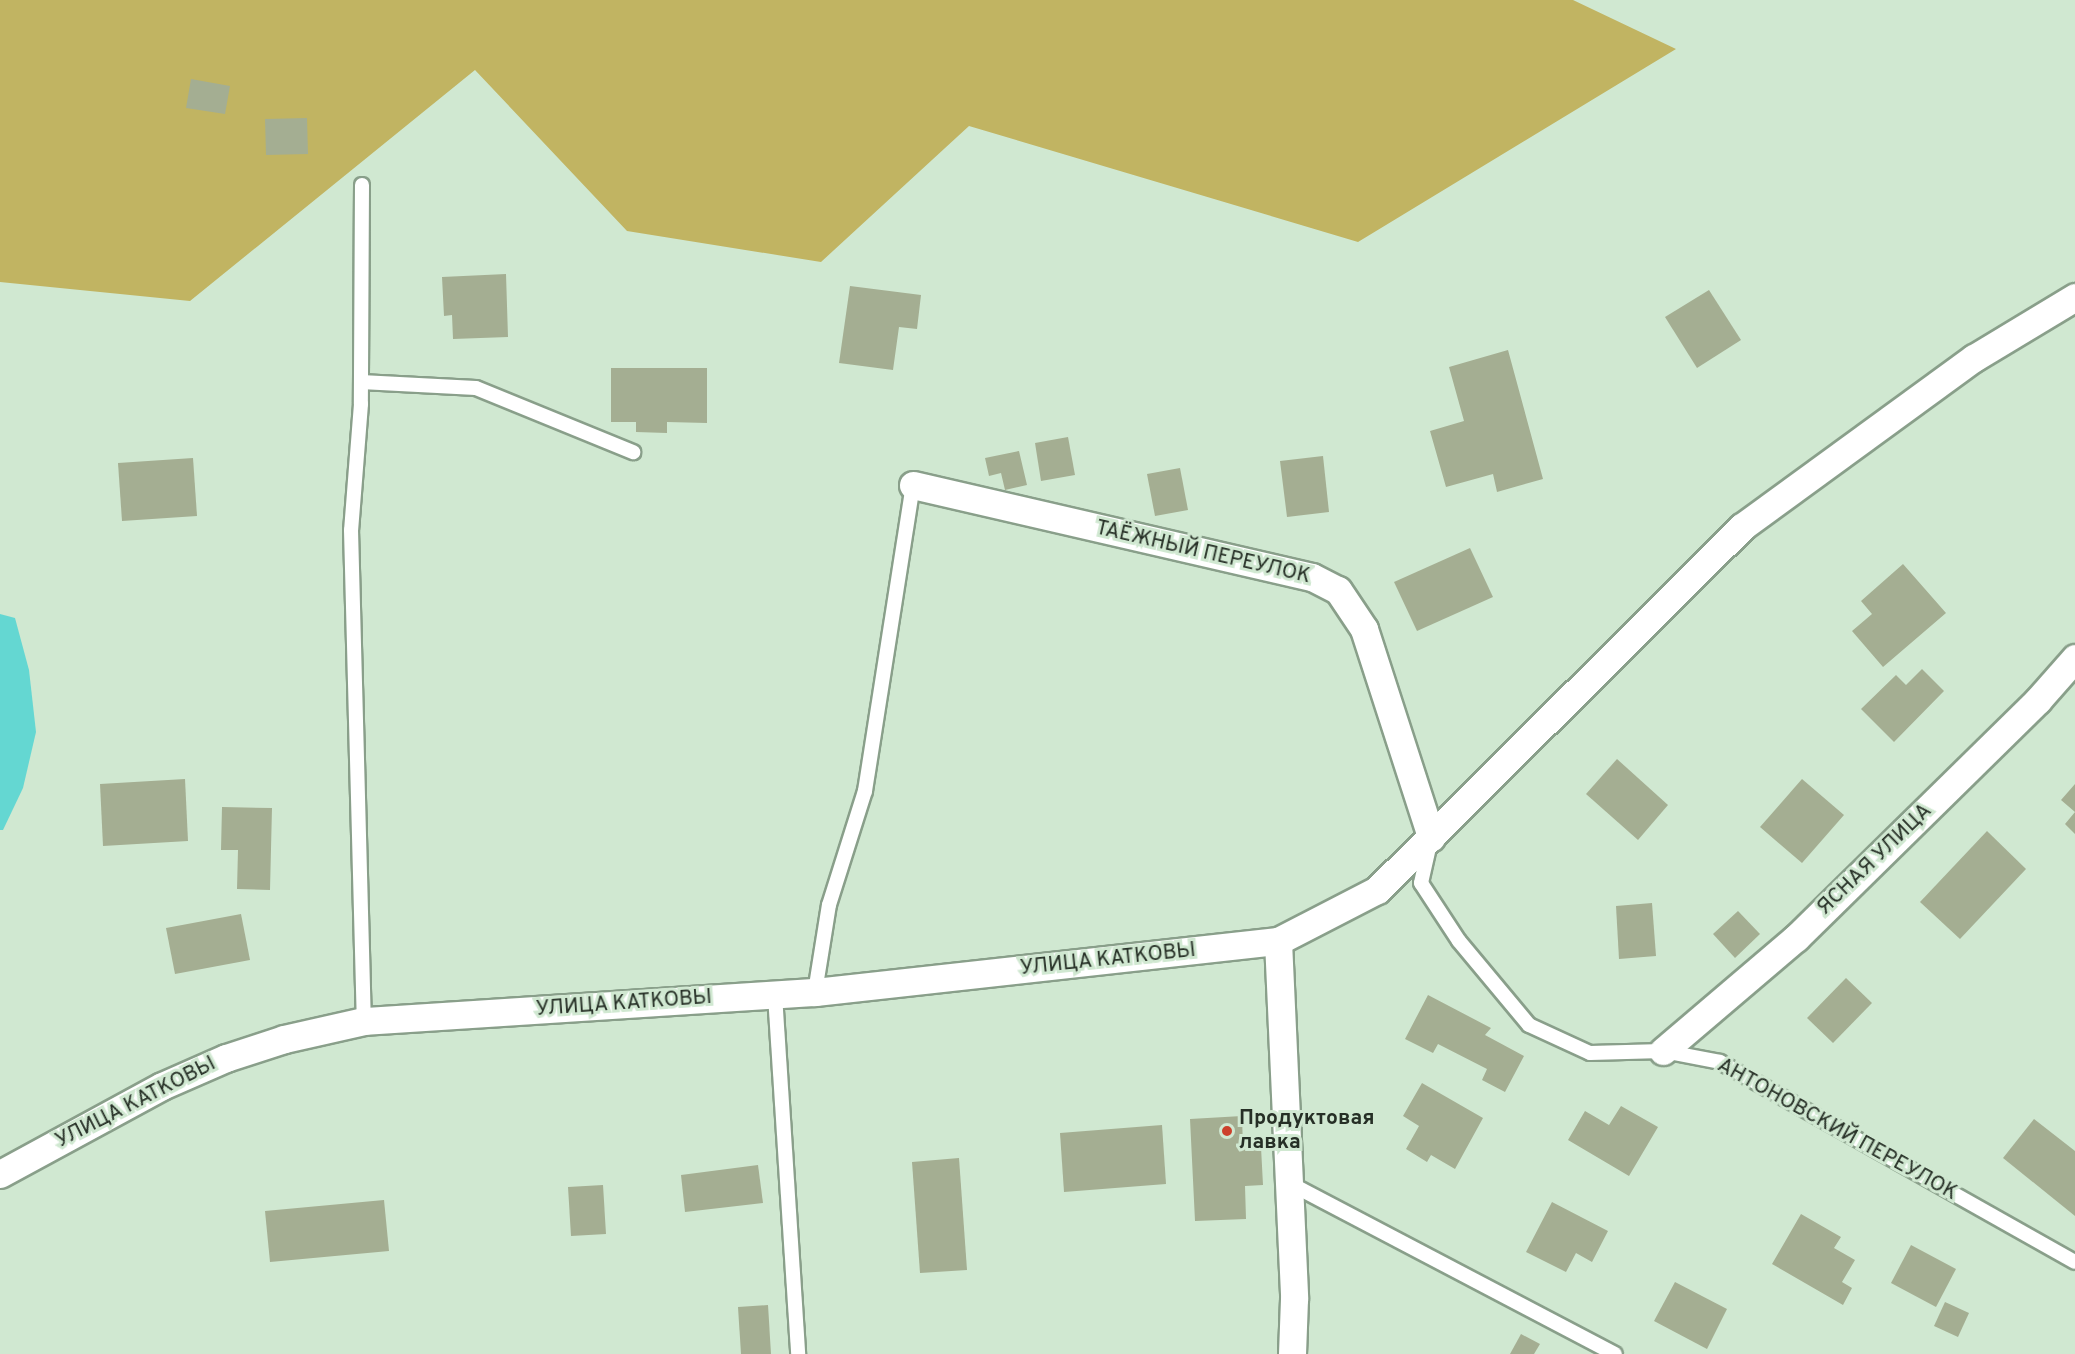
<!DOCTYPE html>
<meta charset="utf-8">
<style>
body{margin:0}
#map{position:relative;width:2075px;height:1354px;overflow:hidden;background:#d0e8d1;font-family:Overpass,sans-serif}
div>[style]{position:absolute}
.forest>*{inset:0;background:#c1b462}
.water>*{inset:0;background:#64d7d2}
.building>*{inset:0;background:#a4ae92}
.roads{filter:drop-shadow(2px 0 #899f8a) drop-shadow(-2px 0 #899f8a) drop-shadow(0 2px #899f8a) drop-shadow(0 -2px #899f8a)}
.service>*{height:14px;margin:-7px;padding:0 7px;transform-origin:7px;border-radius:7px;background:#fff}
.minor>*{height:27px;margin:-13.5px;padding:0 13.5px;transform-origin:13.5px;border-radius:13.5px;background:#fff}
.dots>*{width:16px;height:16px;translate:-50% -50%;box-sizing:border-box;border:3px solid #d0e8d1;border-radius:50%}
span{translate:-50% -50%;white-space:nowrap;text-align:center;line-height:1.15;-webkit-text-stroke:6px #d0e8d1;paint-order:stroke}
.street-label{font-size:21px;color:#262f26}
.poi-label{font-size:21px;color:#262f26;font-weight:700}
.left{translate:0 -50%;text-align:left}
</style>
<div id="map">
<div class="forest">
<div style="clip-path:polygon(0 0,1573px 0,1676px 49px,1358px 242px,969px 126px,821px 262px,627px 231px,475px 70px,190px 301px,0 282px)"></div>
</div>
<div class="water">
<div style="clip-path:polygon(0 614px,15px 618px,29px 670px,36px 732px,23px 788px,3px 830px,0 830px)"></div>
</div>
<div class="building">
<div style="clip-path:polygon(191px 79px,230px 86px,225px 114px,186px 108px)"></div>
<div style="clip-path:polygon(307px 118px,308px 154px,266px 155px,265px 119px)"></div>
<div style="clip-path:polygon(506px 274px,508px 337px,453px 339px,452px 315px,444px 316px,442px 277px)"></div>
<div style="clip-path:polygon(850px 286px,921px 295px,917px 329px,899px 327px,893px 370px,839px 363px)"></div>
<div style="clip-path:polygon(1709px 290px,1741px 340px,1697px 368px,1665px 317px)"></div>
<div style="clip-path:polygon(1508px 350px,1543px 479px,1497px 492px,1493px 474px,1446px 487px,1430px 431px,1464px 421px,1449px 367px)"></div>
<div style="clip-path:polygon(611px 368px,707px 368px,707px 423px,667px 422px,667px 433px,636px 432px,636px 422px,611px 422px)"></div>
<div style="clip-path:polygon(1068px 437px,1075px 475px,1041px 481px,1035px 443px)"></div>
<div style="clip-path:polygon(1019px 451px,1027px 485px,1005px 490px,1001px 473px,989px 476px,985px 458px)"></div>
<div style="clip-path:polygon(1323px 456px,1329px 512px,1287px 517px,1280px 461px)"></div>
<div style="clip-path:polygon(193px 458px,197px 516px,122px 521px,118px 463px)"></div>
<div style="clip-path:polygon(1180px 468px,1188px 510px,1155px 516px,1147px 474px)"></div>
<div style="clip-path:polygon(1470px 548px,1493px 597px,1417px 631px,1394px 582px)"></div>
<div style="clip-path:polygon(1903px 564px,1946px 613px,1883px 667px,1852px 631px,1872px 614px,1861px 601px)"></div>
<div style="clip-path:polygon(1922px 669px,1944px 691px,1894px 742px,1861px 709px,1896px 675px,1906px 685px)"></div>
<div style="clip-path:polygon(1617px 759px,1668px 805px,1638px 840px,1586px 794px)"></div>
<div style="clip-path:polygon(185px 779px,188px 841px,103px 846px,100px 784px)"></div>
<div style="clip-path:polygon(1802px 779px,1844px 815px,1802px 863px,1760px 827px)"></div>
<div style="clip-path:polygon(2075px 784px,2075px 834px,2065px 824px,2075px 812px,2061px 800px)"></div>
<div style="clip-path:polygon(222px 807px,272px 808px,270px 890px,237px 889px,238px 850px,221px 850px)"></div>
<div style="clip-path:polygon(1987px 831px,2026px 869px,1960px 939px,1920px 902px)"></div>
<div style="clip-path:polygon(1652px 903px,1656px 956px,1619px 959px,1616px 906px)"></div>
<div style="clip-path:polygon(1738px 911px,1760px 934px,1735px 958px,1713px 934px)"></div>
<div style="clip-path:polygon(241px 914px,250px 960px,175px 974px,166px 928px)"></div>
<div style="clip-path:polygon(1846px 978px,1872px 1003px,1833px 1043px,1807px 1018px)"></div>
<div style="clip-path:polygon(1428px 995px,1491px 1028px,1485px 1035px,1524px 1056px,1505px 1092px,1482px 1080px,1487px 1069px,1438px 1044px,1433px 1053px,1405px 1039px)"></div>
<div style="clip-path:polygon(1422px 1083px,1483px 1118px,1455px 1169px,1431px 1155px,1427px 1162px,1406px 1149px,1419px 1126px,1403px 1116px)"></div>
<div style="clip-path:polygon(1621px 1106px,1658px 1127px,1629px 1176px,1568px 1140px,1585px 1111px,1609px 1125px)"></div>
<div style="clip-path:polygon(1242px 1116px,1243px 1148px,1261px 1147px,1263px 1185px,1245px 1186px,1246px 1219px,1195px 1221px,1190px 1119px)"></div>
<div style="clip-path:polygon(2034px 1119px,2075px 1151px,2075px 1216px,2003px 1158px)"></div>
<div style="clip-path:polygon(1162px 1125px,1166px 1184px,1064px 1192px,1060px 1133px)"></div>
<div style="clip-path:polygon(959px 1158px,967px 1270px,920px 1273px,912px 1162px)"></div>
<div style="clip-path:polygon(758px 1165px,763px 1203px,685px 1212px,681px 1175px)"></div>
<div style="clip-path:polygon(603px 1185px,606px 1234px,571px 1236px,568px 1187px)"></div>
<div style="clip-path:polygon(384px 1200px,389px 1251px,270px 1262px,265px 1211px)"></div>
<div style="clip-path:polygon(1552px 1202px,1608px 1231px,1592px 1262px,1576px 1253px,1566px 1272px,1526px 1252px)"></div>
<div style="clip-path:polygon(1801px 1214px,1841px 1237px,1834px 1248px,1855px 1260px,1842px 1282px,1852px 1288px,1843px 1305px,1772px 1264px)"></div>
<div style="clip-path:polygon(1911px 1245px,1956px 1269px,1936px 1307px,1891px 1283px)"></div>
<div style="clip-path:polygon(1675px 1282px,1727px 1309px,1707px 1349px,1654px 1321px)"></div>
<div style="clip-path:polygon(1945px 1302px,1969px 1313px,1958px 1337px,1934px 1326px)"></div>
<div style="clip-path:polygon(768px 1305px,771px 1354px,741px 1354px,738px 1307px)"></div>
<div style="clip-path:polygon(1521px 1334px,1540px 1344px,1534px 1354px,1510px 1354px)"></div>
</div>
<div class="roads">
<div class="service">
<div style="left:362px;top:185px;width:219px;rotate:90.3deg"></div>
<div style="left:361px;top:404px;width:126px;rotate:94.5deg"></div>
<div style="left:351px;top:530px;width:491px;rotate:88.5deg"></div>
<div style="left:361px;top:382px;width:115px;rotate:3deg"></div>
<div style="left:476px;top:388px;width:170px;rotate:22.2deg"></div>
<div style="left:1430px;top:843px;width:41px;rotate:102.7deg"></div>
<div style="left:1421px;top:883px;width:69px;rotate:56.8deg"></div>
<div style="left:1459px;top:941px;width:109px;rotate:50.2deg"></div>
<div style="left:1529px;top:1025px;width:67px;rotate:24.7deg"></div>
<div style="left:1590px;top:1053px;width:73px;rotate:-1.6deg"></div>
<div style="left:1663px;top:1051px;width:58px;rotate:10.9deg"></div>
<div style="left:1720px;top:1062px;width:407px;rotate:29.4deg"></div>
<div style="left:815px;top:992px;width:88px;rotate:-80.9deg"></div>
<div style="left:829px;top:905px;width:120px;rotate:-72.5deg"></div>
<div style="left:865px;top:791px;width:310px;rotate:-81.1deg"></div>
<div style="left:775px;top:995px;width:360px;rotate:86.3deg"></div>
<div style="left:1289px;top:1183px;width:368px;rotate:27.7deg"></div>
</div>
<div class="minor">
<div style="left:913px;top:485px;width:409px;rotate:13deg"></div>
<div style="left:1312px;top:577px;width:29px;rotate:27deg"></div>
<div style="left:1338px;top:590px;width:47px;rotate:56.3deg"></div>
<div style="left:1364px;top:629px;width:219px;rotate:72.1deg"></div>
<div style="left:1278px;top:941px;width:358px;rotate:87.4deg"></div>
<div style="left:1294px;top:1299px;width:55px;rotate:92.1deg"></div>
<div style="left:1663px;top:1051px;width:175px;rotate:-40.4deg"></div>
<div style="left:1796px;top:938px;width:339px;rotate:-44.5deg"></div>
<div style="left:2038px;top:700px;width:56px;rotate:-48.6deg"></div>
<div style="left:0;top:1174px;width:184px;rotate:-28.5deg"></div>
<div style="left:162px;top:1086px;width:70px;rotate:-23.6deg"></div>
<div style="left:226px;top:1058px;width:61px;rotate:-18.1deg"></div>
<div style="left:284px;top:1039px;width:82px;rotate:-12.7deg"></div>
<div style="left:364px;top:1021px;width:452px;rotate:-3.7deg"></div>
<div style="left:815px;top:992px;width:466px;rotate:-6.3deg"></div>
<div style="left:1278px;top:941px;width:111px;rotate:-27.3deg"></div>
<div style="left:1377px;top:890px;width:515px;rotate:-44.84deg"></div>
<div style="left:1742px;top:527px;width:287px;rotate:-36.1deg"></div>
<div style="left:1974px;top:358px;width:118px;rotate:-31.1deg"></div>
</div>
</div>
<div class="dots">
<div style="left:1227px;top:1131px;background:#cc402b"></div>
</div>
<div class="street-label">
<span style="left:1203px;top:553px;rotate:13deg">ТАЁЖНЫЙ ПЕРЕУЛОК</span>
<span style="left:1875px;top:860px;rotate:-44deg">ЯСНАЯ УЛИЦА</span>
<span style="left:1108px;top:960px;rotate:-6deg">УЛИЦА КАТКОВЫ</span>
<span style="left:624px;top:1004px;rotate:-4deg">УЛИЦА КАТКОВЫ</span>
<span style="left:136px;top:1103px;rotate:-27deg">УЛИЦА КАТКОВЫ</span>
<span style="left:1837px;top:1130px;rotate:29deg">АНТОНОВСКИЙ ПЕРЕУЛОК</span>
</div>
<div class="poi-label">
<span class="left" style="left:1239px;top:1131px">Продуктовая<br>лавка</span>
</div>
</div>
